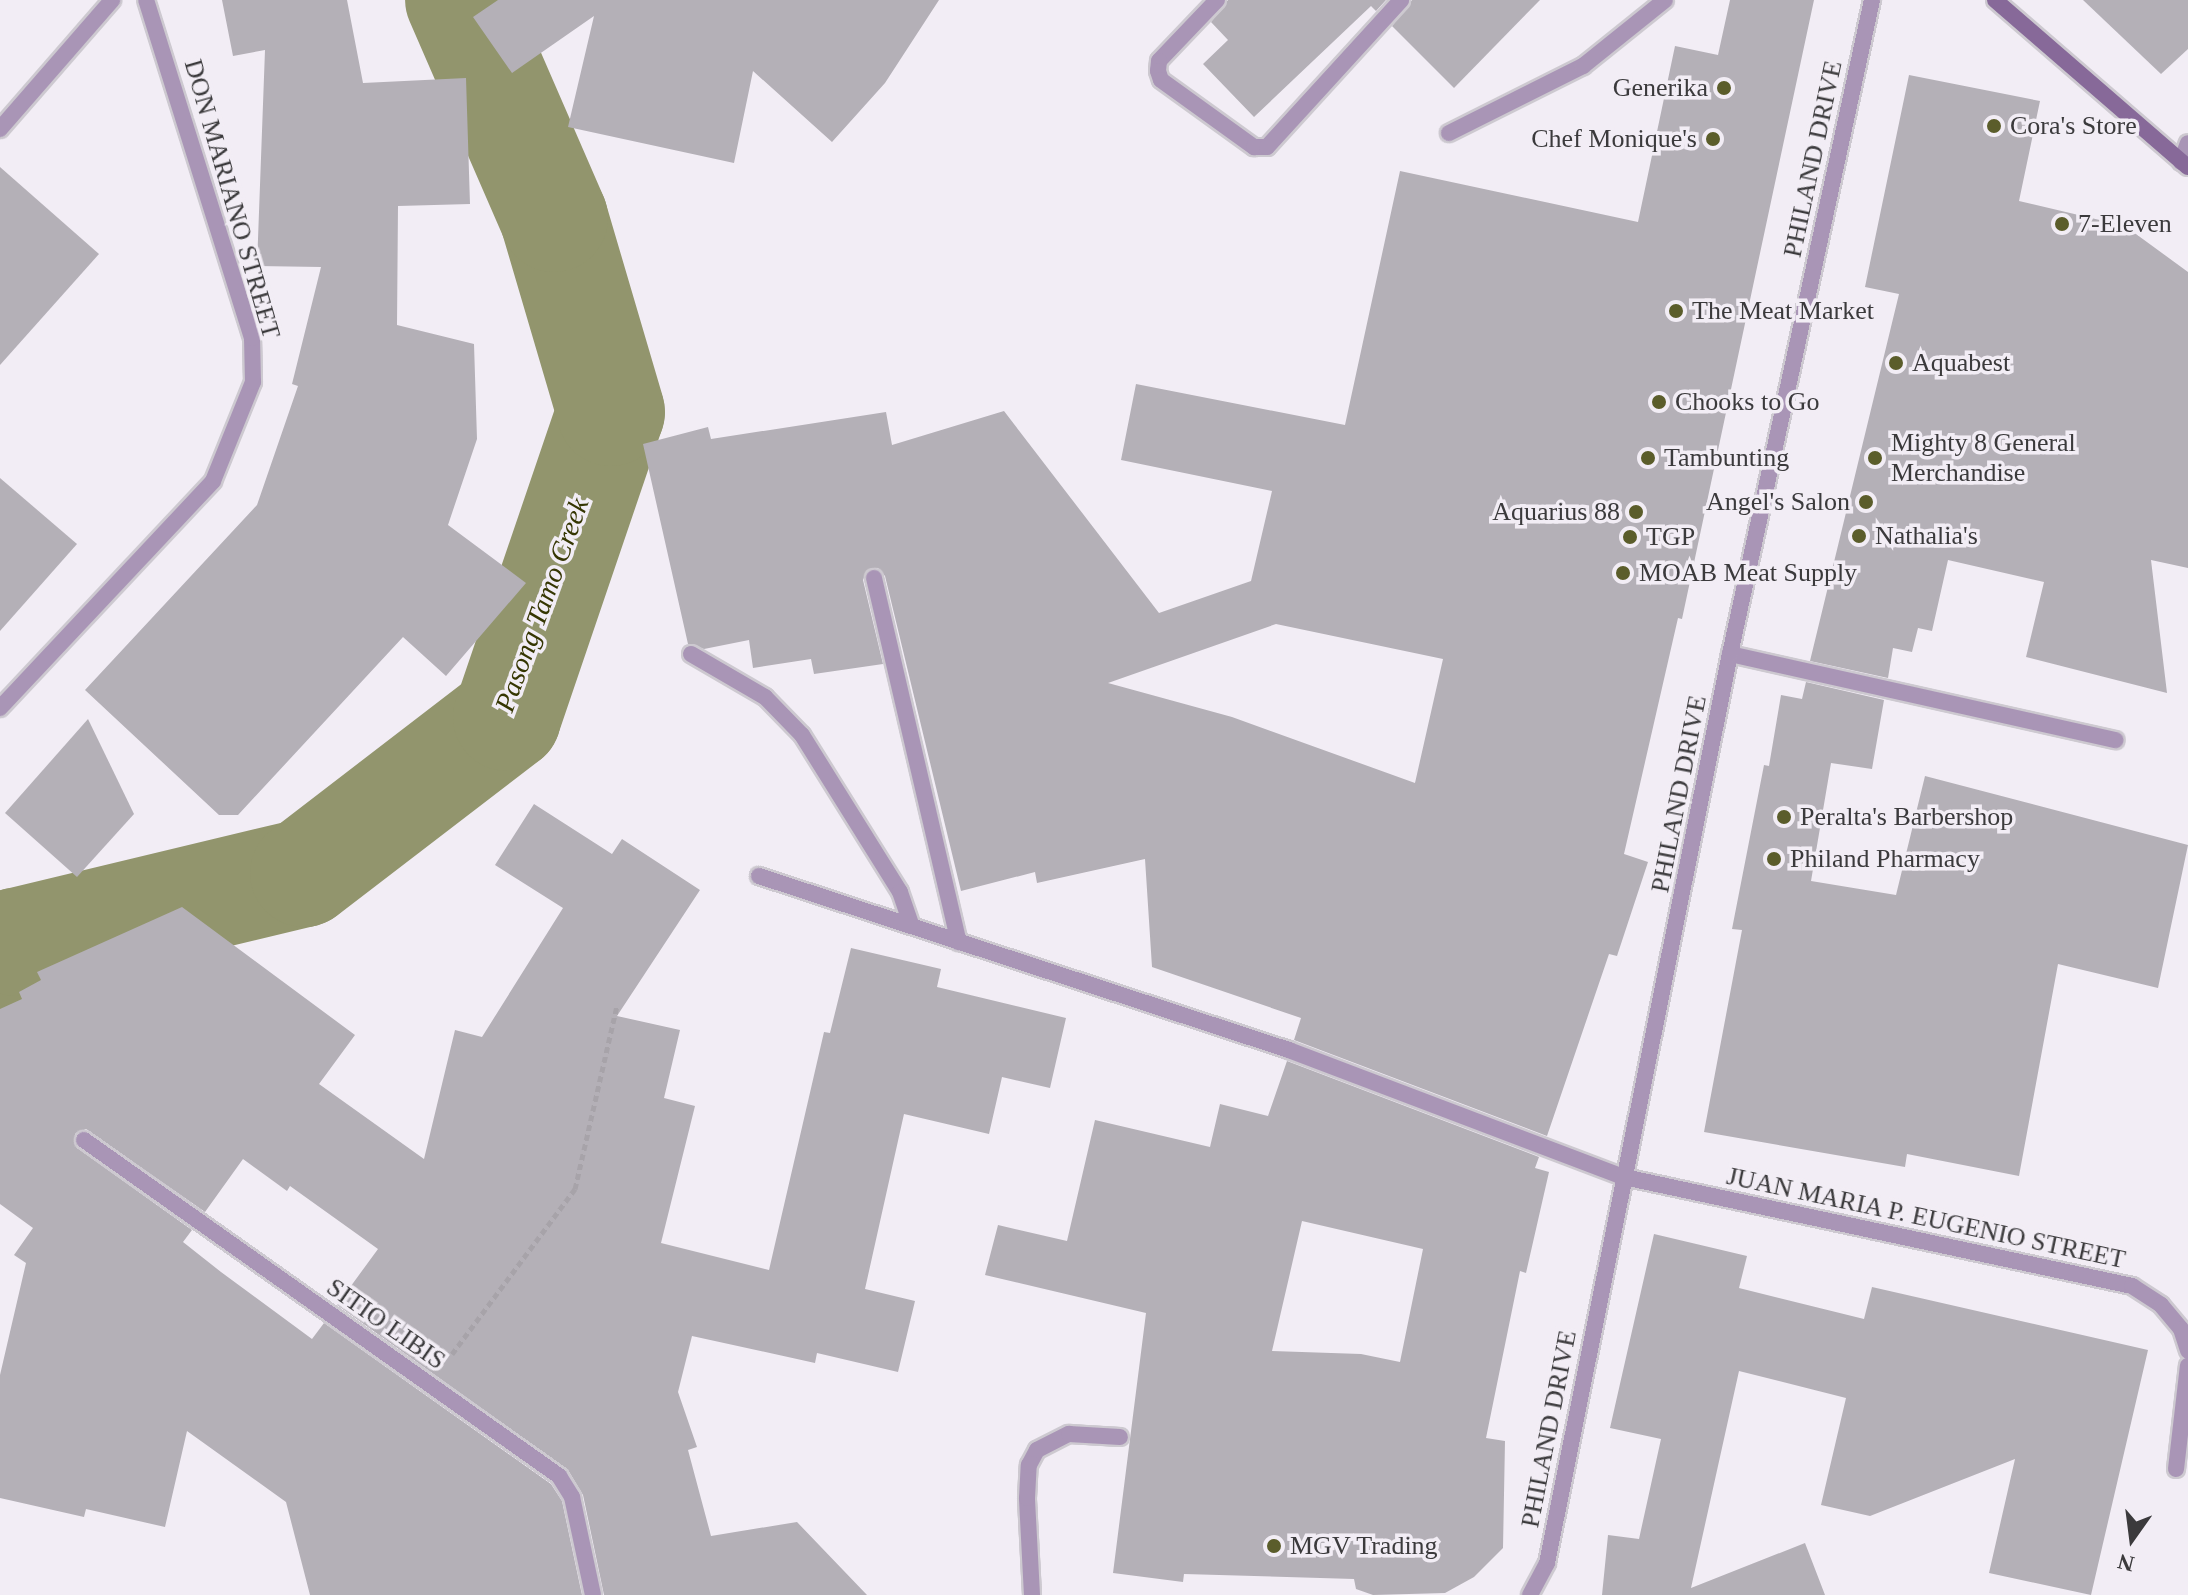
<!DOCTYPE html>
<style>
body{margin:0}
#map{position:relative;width:2188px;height:1595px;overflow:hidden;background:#f2edf5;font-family:Georgia,serif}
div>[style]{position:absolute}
.river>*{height:108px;margin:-54px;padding:0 54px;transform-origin:54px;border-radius:54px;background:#92956d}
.building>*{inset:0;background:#b4b0b7}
.path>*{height:5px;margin-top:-2.5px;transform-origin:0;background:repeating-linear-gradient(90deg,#a7a3a9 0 6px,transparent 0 10px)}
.roads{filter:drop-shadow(2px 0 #cdc9d0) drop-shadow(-2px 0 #cdc9d0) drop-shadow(0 2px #cdc9d0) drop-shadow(0 -2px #cdc9d0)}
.service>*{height:16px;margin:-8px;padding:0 8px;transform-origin:8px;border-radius:8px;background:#a995b6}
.minor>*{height:16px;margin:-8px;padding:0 8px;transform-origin:8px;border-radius:8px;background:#a995b6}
.secondary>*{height:16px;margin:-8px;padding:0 8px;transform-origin:8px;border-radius:8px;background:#876999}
.dots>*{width:22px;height:22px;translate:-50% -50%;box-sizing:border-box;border:4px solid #f2edf5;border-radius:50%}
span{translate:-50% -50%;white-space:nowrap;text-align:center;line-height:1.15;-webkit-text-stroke:7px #f2edf5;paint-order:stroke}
.poi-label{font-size:26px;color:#3b3a3c}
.right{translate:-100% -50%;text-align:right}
.left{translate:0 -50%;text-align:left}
.street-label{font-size:26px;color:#3b3a3c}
.water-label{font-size:28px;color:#353602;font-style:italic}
.north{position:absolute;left:2092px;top:1499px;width:80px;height:80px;-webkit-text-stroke:6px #f2edf5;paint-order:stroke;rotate:194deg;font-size:22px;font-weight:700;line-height:32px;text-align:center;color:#3b3a3c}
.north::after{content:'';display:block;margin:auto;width:28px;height:36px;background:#3b3a3c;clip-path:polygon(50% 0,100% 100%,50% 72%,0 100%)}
</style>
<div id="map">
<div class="river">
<div style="left:0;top:961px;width:25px;rotate:-50deg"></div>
<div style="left:16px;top:942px;width:296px;rotate:-13.5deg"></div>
<div style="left:304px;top:873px;width:256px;rotate:-37.5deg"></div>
<div style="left:507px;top:717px;width:322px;rotate:-71.2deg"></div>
<div style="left:611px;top:412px;width:202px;rotate:-106.4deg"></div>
<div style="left:554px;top:218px;width:238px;rotate:-113.5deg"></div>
</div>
<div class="building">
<div style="clip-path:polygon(222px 0,347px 0,363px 83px,466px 78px,470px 204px,398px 206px,397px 325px,474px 344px,477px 439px,448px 525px,526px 583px,446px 676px,403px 637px,238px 815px,219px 815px,85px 690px,257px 505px,298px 386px,292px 384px,321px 267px,257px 266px,265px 50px,233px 56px)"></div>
<div style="clip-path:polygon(498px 0,939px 0,885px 83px,832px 142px,753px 71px,734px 163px,568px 127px,594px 16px,512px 73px,473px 17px)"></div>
<div style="clip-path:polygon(1228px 0,1386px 0,1376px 11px,1371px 6px,1254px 117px,1203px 64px,1228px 40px,1211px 22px)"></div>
<div style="clip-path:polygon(1412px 0,1540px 0,1454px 88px,1392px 26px)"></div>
<div style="clip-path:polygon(evenodd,1730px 0,1814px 0,1682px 619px,1678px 618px,1624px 854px,1648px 862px,1617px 956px,1609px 954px,1547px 1136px,1294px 1040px,1301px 1018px,1152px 967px,1145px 859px,1037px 883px,1035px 872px,961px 891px,885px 576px,878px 568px,867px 570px,863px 580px,883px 664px,814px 674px,811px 659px,753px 668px,749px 640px,704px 649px,688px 644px,643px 444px,708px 427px,711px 439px,886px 412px,892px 445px,1004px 411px,1159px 613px,1251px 581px,1272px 491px,1121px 460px,1136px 384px,1345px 425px,1400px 171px,1638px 222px,1675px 46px,1718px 55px,1730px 0,1276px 624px,1443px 659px,1415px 783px,1232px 717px,1108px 683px,1276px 624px)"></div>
<div style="clip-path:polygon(2083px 0,2188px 0,2188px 49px,2161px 74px)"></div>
<div style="clip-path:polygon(1909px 75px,2040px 101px,2019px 201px,2125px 226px,2188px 272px,2188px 568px,2151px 560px,2167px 693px,2026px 657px,2044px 582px,1948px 560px,1932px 631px,1918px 628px,1912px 652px,1893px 648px,1888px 678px,1810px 661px,1899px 294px,1865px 287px)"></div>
<div style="clip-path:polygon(0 167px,99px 254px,0 365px)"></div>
<div style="clip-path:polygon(0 478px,77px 544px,0 631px)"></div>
<div style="clip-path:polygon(1806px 682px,1884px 700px,1872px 769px,1831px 763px,1811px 881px,1896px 895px,1925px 776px,2188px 845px,2158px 988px,2058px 964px,2019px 1176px,1907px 1154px,1905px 1167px,1704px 1132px,1742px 930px,1732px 929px,1764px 765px,1769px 766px,1781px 695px,1802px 699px)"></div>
<div style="clip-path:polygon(88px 719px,134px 814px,77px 877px,5px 813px)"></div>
<div style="clip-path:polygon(534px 804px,612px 854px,622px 839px,700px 890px,617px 1016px,680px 1030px,664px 1098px,695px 1106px,661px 1243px,769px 1270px,824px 1032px,830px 1033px,851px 948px,941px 969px,937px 987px,1066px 1018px,1050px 1088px,1002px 1077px,989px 1134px,904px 1114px,865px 1289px,915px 1301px,898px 1372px,817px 1353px,815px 1363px,692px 1336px,678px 1392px,697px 1447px,688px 1450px,711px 1536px,797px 1522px,867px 1595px,604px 1595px,583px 1495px,568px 1470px,337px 1305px,378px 1249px,290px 1186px,287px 1191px,243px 1159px,205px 1212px,86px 1129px,75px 1134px,77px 1148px,192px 1230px,183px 1242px,221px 1272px,312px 1339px,324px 1323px,551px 1484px,562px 1501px,582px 1595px,310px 1595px,286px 1502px,187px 1431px,165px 1527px,86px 1509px,84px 1517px,0 1498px,0 1375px,26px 1263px,14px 1255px,33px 1228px,0 1204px,0 1009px,22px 999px,19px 992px,41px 980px,37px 972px,182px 907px,355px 1035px,319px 1084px,424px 1159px,455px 1030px,482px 1037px,563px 908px,495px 865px)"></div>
<div style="clip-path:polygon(evenodd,1287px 1061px,1539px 1157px,1535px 1168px,1549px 1172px,1526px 1273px,1520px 1271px,1486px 1438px,1505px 1441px,1503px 1548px,1474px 1577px,1445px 1593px,1373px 1595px,1356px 1589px,1354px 1579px,1184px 1574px,1183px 1582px,1113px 1573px,1146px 1313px,985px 1275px,998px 1225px,1067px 1241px,1095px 1120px,1210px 1147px,1220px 1104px,1268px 1116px,1287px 1061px,1302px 1221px,1423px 1249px,1400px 1362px,1361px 1354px,1272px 1351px,1302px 1221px)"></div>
<div style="clip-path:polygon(1654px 1234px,1747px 1256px,1739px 1288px,1864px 1319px,1872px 1287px,2148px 1350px,2091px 1595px,1989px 1573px,2015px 1459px,1870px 1516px,1821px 1505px,1846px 1398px,1739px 1371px,1691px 1588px,1805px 1543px,1825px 1595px,1602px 1595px,1608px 1535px,1639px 1539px,1661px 1439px,1610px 1428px)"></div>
</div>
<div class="path">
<div style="left:452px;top:1354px;width:206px;rotate:-53.3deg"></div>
<div style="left:575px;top:1189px;width:189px;rotate:-77.1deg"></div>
</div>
<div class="roads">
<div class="service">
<div style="left:1217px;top:0;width:84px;rotate:133.6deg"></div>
<div style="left:1159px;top:61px;width:10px;rotate:96deg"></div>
<div style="left:1158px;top:71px;width:9px;rotate:72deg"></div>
<div style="left:1161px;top:80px;width:115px;rotate:35.8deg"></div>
<div style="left:1254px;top:147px;width:13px"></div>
<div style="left:1267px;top:147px;width:199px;rotate:-47.6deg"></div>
<div style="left:1449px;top:133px;width:150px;rotate:-26.6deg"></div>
<div style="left:1583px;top:66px;width:105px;rotate:-38.8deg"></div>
<div style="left:2181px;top:162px;width:20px;rotate:-70deg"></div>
<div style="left:874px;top:578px;width:374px;rotate:76.9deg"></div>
<div style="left:691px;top:654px;width:86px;rotate:30.2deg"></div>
<div style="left:765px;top:697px;width:53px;rotate:45.8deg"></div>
<div style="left:802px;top:735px;width:185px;rotate:58deg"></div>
<div style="left:900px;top:892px;width:36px;rotate:71deg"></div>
<div style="left:759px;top:876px;width:558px;rotate:18.18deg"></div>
<div style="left:1289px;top:1050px;width:358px;rotate:20.8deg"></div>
<div style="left:1032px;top:1595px;width:97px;rotate:-93deg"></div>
<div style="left:1027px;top:1498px;width:33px;rotate:-87deg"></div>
<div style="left:1029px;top:1465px;width:17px;rotate:-62deg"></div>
<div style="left:1037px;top:1450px;width:36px;rotate:-27deg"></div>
<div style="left:1069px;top:1434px;width:51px;rotate:3.4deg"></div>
</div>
<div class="minor">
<div style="left:0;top:129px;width:171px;rotate:-49deg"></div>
<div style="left:1730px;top:654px;width:395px;rotate:12.6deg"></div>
<div style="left:0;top:708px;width:311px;rotate:-46.8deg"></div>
<div style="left:213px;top:481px;width:107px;rotate:-68deg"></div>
<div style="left:253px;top:382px;width:44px;rotate:-91.3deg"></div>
<div style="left:252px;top:338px;width:354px;rotate:-107.4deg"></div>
<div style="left:84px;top:1140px;width:582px;rotate:35.27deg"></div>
<div style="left:559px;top:1476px;width:25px;rotate:58deg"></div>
<div style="left:572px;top:1497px;width:100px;rotate:77.9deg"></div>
<div style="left:1624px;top:1177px;width:520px;rotate:12.11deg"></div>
<div style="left:2132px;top:1286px;width:35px;rotate:33deg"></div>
<div style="left:2161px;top:1305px;width:31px;rotate:50deg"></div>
<div style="left:2181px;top:1329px;width:23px;rotate:72deg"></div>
<div style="left:2176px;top:1469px;width:104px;rotate:-83.4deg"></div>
<div style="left:1530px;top:1595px;width:36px;rotate:-62deg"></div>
<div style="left:1547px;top:1563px;width:927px;rotate:-78.62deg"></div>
<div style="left:1730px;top:654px;width:669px;rotate:-77.75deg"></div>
</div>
<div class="secondary">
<div style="left:1995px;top:0;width:255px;rotate:40.9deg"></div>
</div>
</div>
<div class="dots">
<div style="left:1724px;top:88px;background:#5b5d2b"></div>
<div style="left:1994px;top:126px;background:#5b5d2b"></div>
<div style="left:1713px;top:139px;background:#5b5d2b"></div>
<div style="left:2062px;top:224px;background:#5b5d2b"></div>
<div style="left:1676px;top:311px;background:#5b5d2b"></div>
<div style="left:1896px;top:363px;background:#5b5d2b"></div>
<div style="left:1659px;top:402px;background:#5b5d2b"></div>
<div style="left:1648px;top:458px;background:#5b5d2b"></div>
<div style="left:1875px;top:458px;background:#5b5d2b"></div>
<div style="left:1866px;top:502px;background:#5b5d2b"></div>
<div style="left:1636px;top:512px;background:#5b5d2b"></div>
<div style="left:1859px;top:536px;background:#5b5d2b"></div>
<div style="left:1630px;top:537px;background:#5b5d2b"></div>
<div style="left:1623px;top:573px;background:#5b5d2b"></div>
<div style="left:1784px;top:817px;background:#5b5d2b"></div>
<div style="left:1774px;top:859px;background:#5b5d2b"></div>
<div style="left:1274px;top:1546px;background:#5b5d2b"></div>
</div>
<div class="poi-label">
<span class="right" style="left:1708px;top:88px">Generika</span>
<span class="left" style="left:2010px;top:126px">Cora's Store</span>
<span class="right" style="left:1697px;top:139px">Chef Monique's</span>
<span class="left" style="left:2078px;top:224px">7-Eleven</span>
<span class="left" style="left:1692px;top:311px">The Meat Market</span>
<span class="left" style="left:1912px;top:363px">Aquabest</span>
<span class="left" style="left:1675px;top:402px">Chooks to Go</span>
<span class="left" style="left:1891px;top:458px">Mighty 8 General<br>Merchandise</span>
<span class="left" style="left:1664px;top:458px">Tambunting</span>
<span class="right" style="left:1850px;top:502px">Angel's Salon</span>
<span class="right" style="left:1620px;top:512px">Aquarius 88</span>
<span class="left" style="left:1875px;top:536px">Nathalia's</span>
<span class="left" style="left:1646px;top:537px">TGP</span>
<span class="left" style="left:1639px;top:573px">MOAB Meat Supply</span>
<span class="left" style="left:1800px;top:817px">Peralta's Barbershop</span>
<span class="left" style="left:1790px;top:859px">Philand Pharmacy</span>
<span class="left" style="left:1290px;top:1546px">MGV Trading</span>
</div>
<div class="street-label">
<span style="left:1813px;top:159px;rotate:-78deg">PHILAND DRIVE</span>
<span style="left:232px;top:199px;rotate:74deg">DON MARIANO STREET</span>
<span style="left:1679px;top:794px;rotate:-79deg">PHILAND DRIVE</span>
<span style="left:1926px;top:1218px;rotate:12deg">JUAN MARIA P. EUGENIO STREET</span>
<span style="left:386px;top:1324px;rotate:35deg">SITIO LIBIS</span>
<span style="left:1549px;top:1429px;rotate:-79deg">PHILAND DRIVE</span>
</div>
<div class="water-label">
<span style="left:542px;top:605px;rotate:-70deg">Pasong Tamo Creek</span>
</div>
<div class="north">N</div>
</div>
